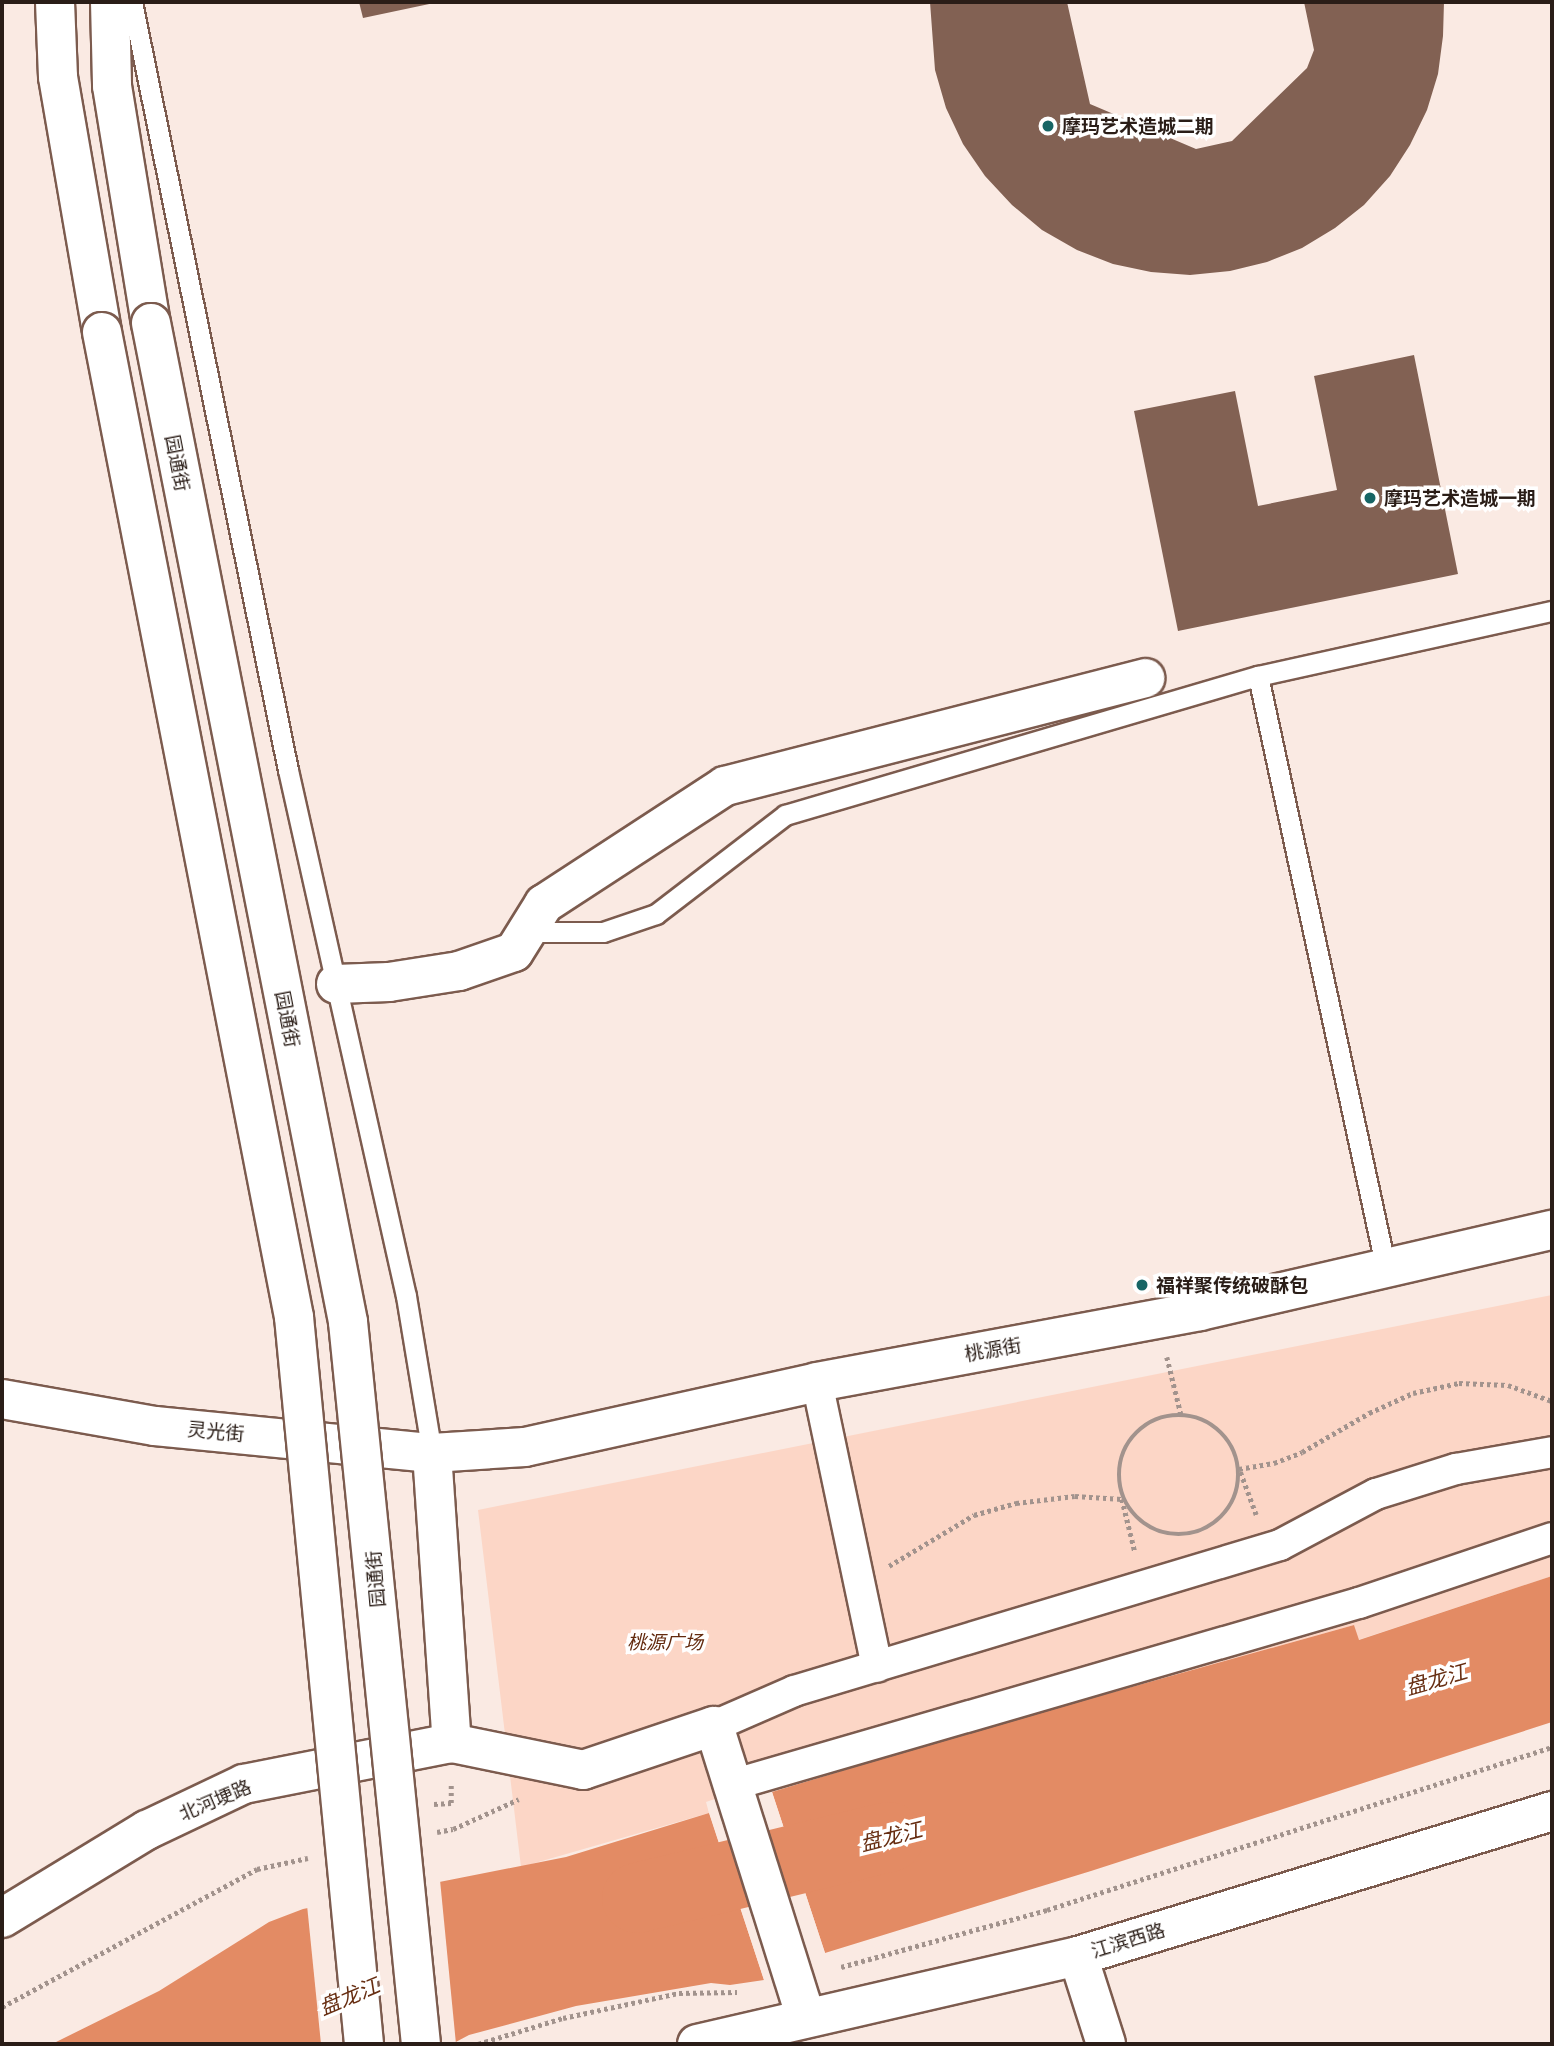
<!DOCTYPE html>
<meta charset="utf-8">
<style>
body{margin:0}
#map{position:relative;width:1554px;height:2046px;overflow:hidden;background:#faeae3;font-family:"PT Serif","Noto Sans SC",serif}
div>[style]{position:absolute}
.green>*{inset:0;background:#fcd6c6}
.water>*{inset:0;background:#e38b64}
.pier>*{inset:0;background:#faeae3}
.river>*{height:70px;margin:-35px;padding:0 35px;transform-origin:35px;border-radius:35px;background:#e38b64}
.building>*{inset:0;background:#826153}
.path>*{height:4.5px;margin-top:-2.25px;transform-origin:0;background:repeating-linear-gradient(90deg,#a2938d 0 3.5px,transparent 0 7px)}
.path>.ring{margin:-2.25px;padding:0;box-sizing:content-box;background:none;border:4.5px solid #a2938d;border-radius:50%}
.roads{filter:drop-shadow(2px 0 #7c5b4e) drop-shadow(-2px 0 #7c5b4e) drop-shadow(0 2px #7c5b4e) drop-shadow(0 -2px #7c5b4e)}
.service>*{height:19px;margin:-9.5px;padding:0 9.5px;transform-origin:9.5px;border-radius:9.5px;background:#fff}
.pedestrian>*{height:30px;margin:-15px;padding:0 15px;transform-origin:15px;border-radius:15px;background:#fff}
.minor>*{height:38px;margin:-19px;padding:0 19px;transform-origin:19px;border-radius:19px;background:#fff}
.secondary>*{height:38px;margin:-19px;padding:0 19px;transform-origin:19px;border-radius:19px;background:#fff}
.bridges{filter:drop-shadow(2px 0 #7c5b4e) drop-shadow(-2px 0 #7c5b4e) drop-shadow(0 2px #7c5b4e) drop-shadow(0 -2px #7c5b4e)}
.secondary-bridge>*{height:38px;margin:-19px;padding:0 19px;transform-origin:19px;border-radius:19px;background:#fff}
.dots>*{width:19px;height:19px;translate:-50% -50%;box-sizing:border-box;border:4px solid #fff;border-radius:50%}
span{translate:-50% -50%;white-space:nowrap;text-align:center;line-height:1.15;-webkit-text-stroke:7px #fff;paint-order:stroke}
.poi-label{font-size:19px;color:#2a1d17;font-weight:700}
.left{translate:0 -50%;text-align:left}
.street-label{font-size:19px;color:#2a1d17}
.park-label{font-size:19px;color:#632a0e;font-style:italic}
.water-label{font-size:21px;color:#672e12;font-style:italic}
.frame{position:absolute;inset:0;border:4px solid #2a1d17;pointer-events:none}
</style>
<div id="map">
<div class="green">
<div style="clip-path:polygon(1552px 1295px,1552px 1576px,1358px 1640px,1354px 1625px,977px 1730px,772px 1792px,768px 1781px,706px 1802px,709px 1813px,521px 1867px,478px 1510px)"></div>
</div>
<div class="water">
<div style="clip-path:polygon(1552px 1576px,1552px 1722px,1091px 1871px,825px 1953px,772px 1792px,977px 1730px,1354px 1625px,1359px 1640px)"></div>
<div style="clip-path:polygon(709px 1813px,764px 1980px,730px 1985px,711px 1983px,576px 2006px,469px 2035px,452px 2044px,52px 2044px,159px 1991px,269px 1922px,303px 1909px,566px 1857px)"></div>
</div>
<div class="pier">
<div style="clip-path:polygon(771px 1788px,772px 1792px,826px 1956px,821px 1954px,769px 1793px)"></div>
<div style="clip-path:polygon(708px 1809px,713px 1812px,767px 1979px,765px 1983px)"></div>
<div style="clip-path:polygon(440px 1880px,456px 2044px,321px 2044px,307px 1905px)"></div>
</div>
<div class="river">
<div style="left:637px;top:1898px;width:259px;rotate:-13.6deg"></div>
</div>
<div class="building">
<div style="clip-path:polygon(359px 2px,434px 2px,434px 3px,363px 18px)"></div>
<div style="clip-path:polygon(930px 2px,1067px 2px,1090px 104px,1196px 149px,1232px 141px,1307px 68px,1314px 50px,1304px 2px,1444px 2px,1443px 36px,1438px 74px,1427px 110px,1410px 145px,1390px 176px,1364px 205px,1335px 228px,1302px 248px,1267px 262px,1230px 271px,1190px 275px,1151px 272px,1113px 264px,1077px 250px,1042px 230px,1012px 205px,985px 176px,963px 144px,946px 108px,935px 70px)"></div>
<div style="clip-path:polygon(1414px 355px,1458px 574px,1178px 631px,1134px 411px,1235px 391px,1258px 506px,1337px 490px,1314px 376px)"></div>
</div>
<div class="path">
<div style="left:1167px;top:1357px;width:59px;rotate:76.2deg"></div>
<div class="ring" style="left:1119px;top:1415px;width:115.5px;height:115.5px"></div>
<div style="left:1256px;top:1515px;width:49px;rotate:-110.3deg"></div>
<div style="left:1239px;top:1469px;width:36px;rotate:-10deg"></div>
<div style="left:1274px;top:1463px;width:30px;rotate:-21deg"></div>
<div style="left:1302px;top:1452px;width:78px;rotate:-30.2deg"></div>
<div style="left:1369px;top:1413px;width:48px;rotate:-24.4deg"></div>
<div style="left:1413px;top:1393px;width:47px;rotate:-12.3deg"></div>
<div style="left:1459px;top:1383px;width:49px;rotate:2.3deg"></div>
<div style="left:1508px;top:1385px;width:47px;rotate:20deg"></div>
<div style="left:889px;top:1566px;width:99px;rotate:-31deg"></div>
<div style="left:974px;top:1515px;width:44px;rotate:-15.9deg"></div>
<div style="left:1016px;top:1503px;width:59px;rotate:-6.8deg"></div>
<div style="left:1075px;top:1496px;width:47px;rotate:3.7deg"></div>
<div style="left:1122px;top:1499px;width:55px;rotate:76.2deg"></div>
<div style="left:434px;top:1804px;width:17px;rotate:-3deg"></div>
<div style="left:451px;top:1803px;width:20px;rotate:-90deg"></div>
<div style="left:437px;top:1832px;width:16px;rotate:-11deg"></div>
<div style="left:453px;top:1829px;width:72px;rotate:-24.4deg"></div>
<div style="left:841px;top:1967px;width:214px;rotate:-15.5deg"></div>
<div style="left:1047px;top:1910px;width:531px;rotate:-17.89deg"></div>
<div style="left:2px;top:2007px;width:290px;rotate:-28.4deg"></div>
<div style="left:257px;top:1869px;width:52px;rotate:-12.2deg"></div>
<div style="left:478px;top:2044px;width:89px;rotate:-17deg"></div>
<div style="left:563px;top:2018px;width:119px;rotate:-12.2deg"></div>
<div style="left:679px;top:1993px;width:58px;rotate:-1deg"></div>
</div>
<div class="roads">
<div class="service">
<div style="left:132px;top:2px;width:784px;rotate:78.52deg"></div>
<div style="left:288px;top:770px;width:539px;rotate:77.36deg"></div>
<div style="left:406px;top:1296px;width:159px;rotate:80.6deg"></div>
<div style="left:1258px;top:676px;width:607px;rotate:77.82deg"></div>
<div style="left:526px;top:932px;width:77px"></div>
<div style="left:603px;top:932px;width:56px;rotate:-18.8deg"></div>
<div style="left:656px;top:914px;width:163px;rotate:-37.5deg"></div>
<div style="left:785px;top:815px;width:493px;rotate:-16.4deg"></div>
<div style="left:1258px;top:676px;width:301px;rotate:-12.5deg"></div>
</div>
<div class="pedestrian">
<div style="left:817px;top:1382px;width:291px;rotate:78.1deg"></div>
<div style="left:714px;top:1726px;width:87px;rotate:-23.6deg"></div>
<div style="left:794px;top:1691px;width:507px;rotate:-16.72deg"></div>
<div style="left:1280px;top:1545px;width:109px;rotate:-28deg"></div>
<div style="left:1376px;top:1494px;width:84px;rotate:-17.4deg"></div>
<div style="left:1456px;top:1469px;width:97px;rotate:-10deg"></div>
<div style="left:732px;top:1785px;width:653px;rotate:-16.19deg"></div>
<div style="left:1359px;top:1603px;width:204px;rotate:-18.6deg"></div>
</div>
<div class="minor">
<div style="left:336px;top:984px;width:53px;rotate:-2.2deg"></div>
<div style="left:389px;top:982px;width:71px;rotate:-8.9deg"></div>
<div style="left:459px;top:971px;width:58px;rotate:-19.1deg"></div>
<div style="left:514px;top:952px;width:57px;rotate:-58deg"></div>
<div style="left:544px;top:904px;width:216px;rotate:-33.1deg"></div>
<div style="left:725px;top:786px;width:434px;rotate:-14.4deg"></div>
<div style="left:2px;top:1399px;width:155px;rotate:10deg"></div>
<div style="left:155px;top:1426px;width:278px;rotate:5.6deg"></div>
<div style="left:432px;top:1453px;width:93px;rotate:-3.7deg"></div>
<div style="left:525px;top:1447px;width:299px;rotate:-12.5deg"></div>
<div style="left:817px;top:1382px;width:390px;rotate:-10.5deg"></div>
<div style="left:1200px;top:1311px;width:361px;rotate:-13deg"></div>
<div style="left:432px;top:1453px;width:291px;rotate:86.1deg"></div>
<div style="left:452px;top:1743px;width:134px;rotate:11.6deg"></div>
<div style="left:583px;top:1770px;width:138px;rotate:-18.6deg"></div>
<div style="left:714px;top:1726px;width:306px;rotate:72.5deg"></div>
<div style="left:2px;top:1918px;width:170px;rotate:-31.3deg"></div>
<div style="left:147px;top:1830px;width:107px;rotate:-25.4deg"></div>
<div style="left:244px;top:1784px;width:212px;rotate:-11.2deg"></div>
<div style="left:1078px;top:1956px;width:92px;rotate:72.3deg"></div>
<div style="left:697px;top:2044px;width:391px;rotate:-13deg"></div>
<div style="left:1078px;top:1956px;width:496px;rotate:-17deg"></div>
</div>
<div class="secondary">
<div style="left:55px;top:2px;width:75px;rotate:87.7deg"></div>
<div style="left:58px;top:77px;width:259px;rotate:80.2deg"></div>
<div style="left:110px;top:2px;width:84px;rotate:88.6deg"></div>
<div style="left:112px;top:86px;width:240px;rotate:80.7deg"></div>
</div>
</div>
<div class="bridges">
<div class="secondary-bridge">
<div style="left:151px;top:323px;width:1018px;rotate:78.84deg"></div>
<div style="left:348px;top:1322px;width:726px;rotate:84.23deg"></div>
<div style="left:102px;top:332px;width:1004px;rotate:78.97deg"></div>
<div style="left:294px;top:1317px;width:730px;rotate:84.5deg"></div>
</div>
</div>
<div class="dots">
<div style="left:1048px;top:126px;background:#176565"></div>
<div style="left:1370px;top:498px;background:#176565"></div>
<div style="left:1142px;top:1285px;background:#176565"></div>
</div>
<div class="poi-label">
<span class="left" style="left:1062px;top:126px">摩玛艺术造城二期</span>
<span class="left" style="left:1384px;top:498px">摩玛艺术造城一期</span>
<span class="left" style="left:1156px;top:1285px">福祥聚传统破酥包</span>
</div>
<div class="street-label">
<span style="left:178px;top:463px;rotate:79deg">园通街</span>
<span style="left:288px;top:1019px;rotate:79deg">园通街</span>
<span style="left:993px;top:1349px;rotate:-10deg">桃源街</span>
<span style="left:216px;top:1431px;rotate:5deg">灵光街</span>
<span style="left:375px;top:1579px;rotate:-95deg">园通街</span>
<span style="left:215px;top:1800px;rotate:-23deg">北河埂路</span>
<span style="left:1128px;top:1940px;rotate:-17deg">江滨西路</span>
</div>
<div class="park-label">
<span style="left:665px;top:1642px">桃源广场</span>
</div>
<div class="water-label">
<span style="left:1436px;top:1679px;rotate:-16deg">盘龙江</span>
<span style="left:891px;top:1836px;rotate:-14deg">盘龙江</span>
<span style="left:349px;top:1996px;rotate:-23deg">盘龙江</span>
</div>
<div class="frame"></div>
</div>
